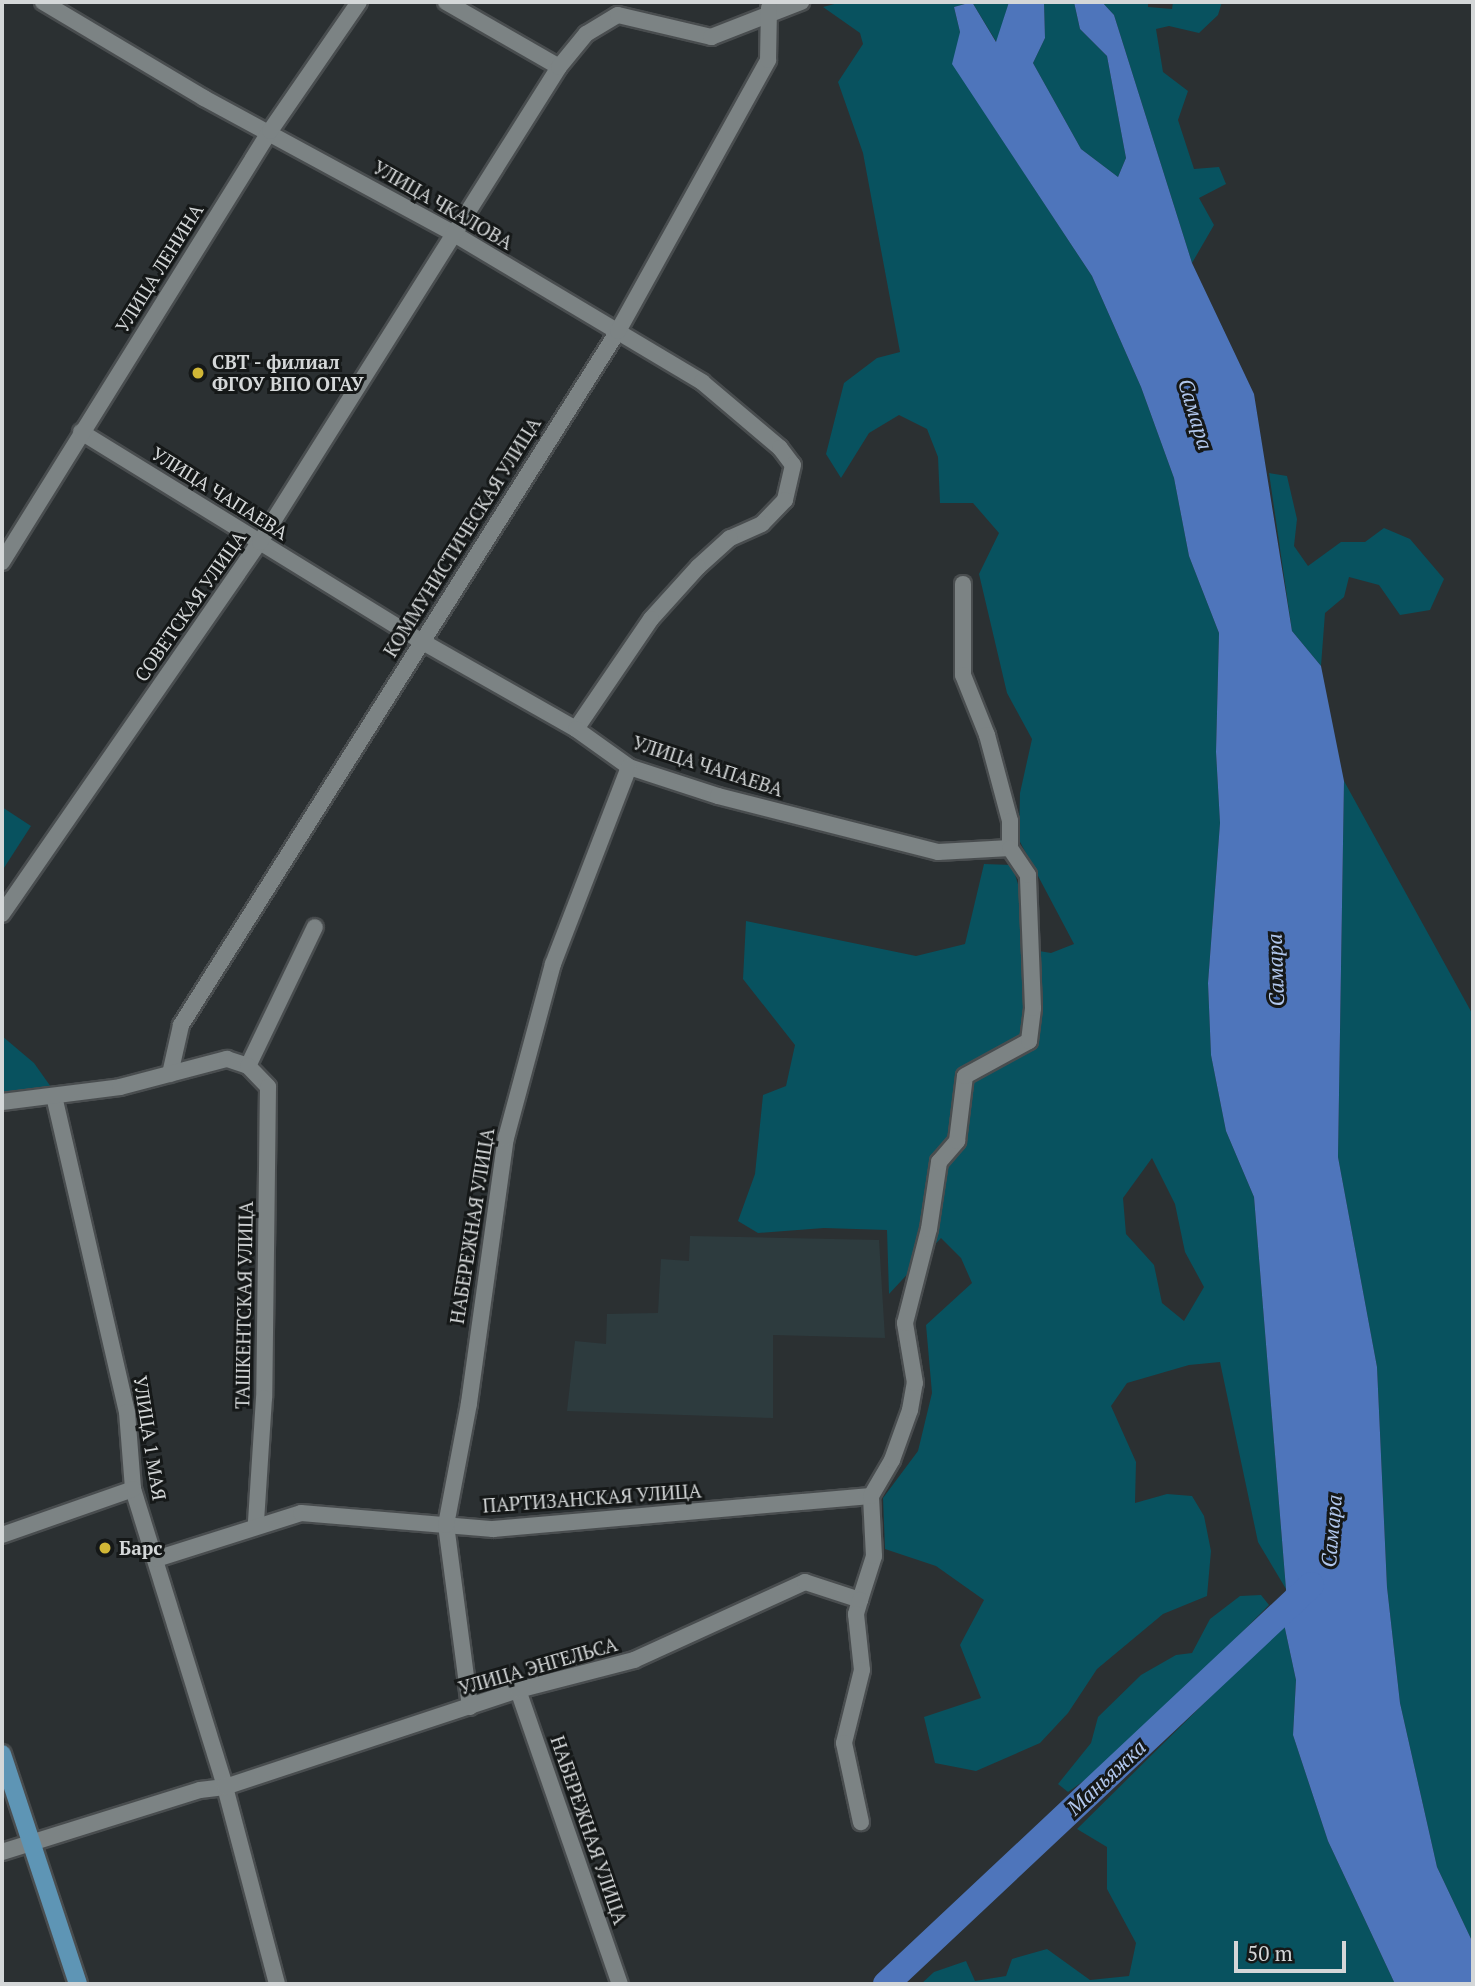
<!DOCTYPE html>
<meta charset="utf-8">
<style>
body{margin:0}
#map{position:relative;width:1475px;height:1986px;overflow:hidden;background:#2b3032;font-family:"PT Serif",serif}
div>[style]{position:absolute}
.built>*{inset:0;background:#2d3b3e}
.green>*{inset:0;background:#08525f}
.water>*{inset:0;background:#4e75bb}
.river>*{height:26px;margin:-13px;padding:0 13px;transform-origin:13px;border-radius:13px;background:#4e75bb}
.roads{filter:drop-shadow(2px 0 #494d4f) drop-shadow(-2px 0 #494d4f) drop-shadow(0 2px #494d4f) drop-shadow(0 -2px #494d4f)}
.minor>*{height:16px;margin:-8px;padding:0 8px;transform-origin:8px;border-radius:8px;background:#7c8384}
.major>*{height:18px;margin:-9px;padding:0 9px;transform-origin:9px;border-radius:9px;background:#5e95b5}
.dots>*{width:19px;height:19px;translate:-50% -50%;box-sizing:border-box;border:4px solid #151818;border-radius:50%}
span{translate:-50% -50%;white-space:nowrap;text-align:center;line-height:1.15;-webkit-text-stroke:6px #151818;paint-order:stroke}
.street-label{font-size:19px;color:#d4d7d8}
.poi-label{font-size:19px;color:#d4d7d8;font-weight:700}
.left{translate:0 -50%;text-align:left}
.water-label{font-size:21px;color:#b1c7ed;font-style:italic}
.frame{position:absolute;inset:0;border:4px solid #d4d7d8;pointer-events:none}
.scale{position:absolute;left:1234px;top:1941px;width:112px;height:32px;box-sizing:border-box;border:4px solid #d4d7d8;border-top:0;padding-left:9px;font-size:21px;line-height:24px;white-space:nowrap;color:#d4d7d8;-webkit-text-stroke:5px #151818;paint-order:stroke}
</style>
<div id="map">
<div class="built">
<div style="clip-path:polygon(690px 1236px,879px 1240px,885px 1338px,773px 1335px,773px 1418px,567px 1411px,575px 1341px,606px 1344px,607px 1314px,658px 1313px,661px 1259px,689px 1261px)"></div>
</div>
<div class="green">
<div style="clip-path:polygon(evenodd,842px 2px,972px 2px,954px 7px,960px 32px,958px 51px,986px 115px,1092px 276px,1141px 387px,1174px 478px,1189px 556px,1219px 633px,1216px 752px,1220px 823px,1208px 983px,1211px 1055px,1226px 1131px,1254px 1197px,1286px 1589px,1258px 1542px,1220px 1362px,1189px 1365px,1127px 1383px,1111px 1406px,1136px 1462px,1135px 1503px,1167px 1494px,1192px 1496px,1204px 1516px,1211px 1551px,1207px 1596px,1163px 1614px,1097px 1669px,1068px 1713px,1040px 1743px,976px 1771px,935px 1763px,924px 1717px,981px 1698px,960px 1645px,984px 1600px,936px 1566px,885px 1549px,883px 1498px,918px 1451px,932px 1393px,926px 1325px,972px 1283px,961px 1258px,941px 1238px,889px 1294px,887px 1230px,824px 1228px,758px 1233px,738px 1221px,755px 1174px,763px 1095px,786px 1086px,795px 1045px,743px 979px,746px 921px,916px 956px,965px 944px,984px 864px,1012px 865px,1039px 951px,1051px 953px,1074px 944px,1019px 840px,1020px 793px,1032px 739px,1007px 693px,979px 574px,999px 533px,973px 503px,940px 503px,938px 457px,927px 429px,899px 415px,869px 433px,841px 478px,826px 454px,844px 383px,877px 358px,900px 352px,863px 153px,838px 82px,863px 44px,860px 33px,823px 7px,842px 2px,1152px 1158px,1175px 1204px,1185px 1252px,1204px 1287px,1184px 1321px,1162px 1303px,1154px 1265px,1126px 1234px,1123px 1198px,1152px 1158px)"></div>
<div style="clip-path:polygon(972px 2px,1009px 2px,997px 43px)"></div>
<div style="clip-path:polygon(1044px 2px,1074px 2px,1080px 29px,1107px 56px,1126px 158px,1118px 177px,1081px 149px,1033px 63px,1045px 38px)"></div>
<div style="clip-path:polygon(1102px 2px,1148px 2px,1148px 7px,1172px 9px,1173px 2px,1222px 2px,1218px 15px,1199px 33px,1169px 26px,1156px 29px,1163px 72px,1188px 91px,1178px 120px,1194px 169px,1219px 167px,1226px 184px,1199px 198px,1214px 225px,1192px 263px,1114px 15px)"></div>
<div style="clip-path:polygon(1269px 473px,1287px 476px,1297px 519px,1294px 546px,1308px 566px,1341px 542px,1365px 542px,1384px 528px,1410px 539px,1444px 579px,1430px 610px,1400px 615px,1379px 585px,1349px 577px,1344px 597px,1325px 613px,1321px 666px,1292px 631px)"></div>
<div style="clip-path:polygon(1344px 781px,1473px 1015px,1473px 1943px,1437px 1867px,1400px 1703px,1387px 1587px,1377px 1367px,1338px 1157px)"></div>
<div style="clip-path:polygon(2px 807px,31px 826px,2px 871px)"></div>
<div style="clip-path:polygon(2px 1036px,34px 1063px,51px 1087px,2px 1094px)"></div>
<div style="clip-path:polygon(1261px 1595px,1269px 1605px,1119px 1756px,1068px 1792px,1058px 1784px,1091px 1743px,1098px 1717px,1141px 1675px,1176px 1655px,1192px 1653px,1210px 1619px,1240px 1596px)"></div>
<div style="clip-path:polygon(1284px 1624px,1296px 1680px,1293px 1735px,1328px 1841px,1395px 1984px,921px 1984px,934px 1972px,966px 1961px,975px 1981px,1006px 1976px,1012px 1959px,1047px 1949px,1090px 1980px,1129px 1976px,1136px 1943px,1107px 1889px,1107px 1847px,1077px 1829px)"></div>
</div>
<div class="water">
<div style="clip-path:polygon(972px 2px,996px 42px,1009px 2px,1044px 2px,1045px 38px,1033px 63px,1081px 149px,1118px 177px,1126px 158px,1107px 56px,1080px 29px,1074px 2px,1102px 2px,1114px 15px,1192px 263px,1254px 394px,1292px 631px,1321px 666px,1344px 781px,1338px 1157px,1377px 1367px,1387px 1587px,1400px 1703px,1437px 1867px,1473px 1943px,1473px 1984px,1395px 1984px,1328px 1841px,1293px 1735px,1296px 1680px,1284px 1624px,1286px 1589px,1254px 1197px,1226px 1131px,1211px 1055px,1208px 983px,1220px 823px,1216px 752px,1219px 633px,1189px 556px,1174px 478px,1141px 387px,1092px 276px,952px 64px,960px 32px,954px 7px)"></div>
</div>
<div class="river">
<div style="left:886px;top:1984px;width:583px;rotate:-43.19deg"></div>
</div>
<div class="roads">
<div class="minor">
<div style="left:43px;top:2px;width:187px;rotate:30.8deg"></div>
<div style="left:204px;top:98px;width:285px;rotate:28.5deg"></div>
<div style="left:454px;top:234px;width:289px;rotate:30.8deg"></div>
<div style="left:702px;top:382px;width:102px;rotate:40.2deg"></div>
<div style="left:780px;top:448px;width:21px;rotate:53deg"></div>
<div style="left:793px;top:465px;width:36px;rotate:103deg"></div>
<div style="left:785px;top:500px;width:33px;rotate:134deg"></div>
<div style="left:762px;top:524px;width:35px;rotate:156deg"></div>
<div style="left:730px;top:538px;width:43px;rotate:137.8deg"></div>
<div style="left:698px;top:567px;width:70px;rotate:132.1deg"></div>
<div style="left:651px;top:619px;width:133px;rotate:124.3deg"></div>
<div style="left:446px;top:2px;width:130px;rotate:29.9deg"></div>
<div style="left:81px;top:432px;width:399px;rotate:31.6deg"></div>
<div style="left:421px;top:641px;width:178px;rotate:29.6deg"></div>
<div style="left:576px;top:729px;width:65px;rotate:35.6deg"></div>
<div style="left:629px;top:767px;width:94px;rotate:18deg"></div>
<div style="left:718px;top:796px;width:227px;rotate:14.3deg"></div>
<div style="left:938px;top:852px;width:72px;rotate:-3.2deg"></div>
<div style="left:2px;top:562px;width:508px;rotate:-58.13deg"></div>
<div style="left:270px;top:131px;width:157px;rotate:-55.4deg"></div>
<div style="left:963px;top:584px;width:91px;rotate:90deg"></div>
<div style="left:963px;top:675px;width:65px;rotate:68.2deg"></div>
<div style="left:987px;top:735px;width:89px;rotate:75deg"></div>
<div style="left:1010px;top:821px;width:27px;rotate:90deg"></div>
<div style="left:2px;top:914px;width:453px;rotate:-55.3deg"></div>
<div style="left:260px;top:542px;width:561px;rotate:-57.81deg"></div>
<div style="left:559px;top:67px;width:43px;rotate:-50.7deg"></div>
<div style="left:586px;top:34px;width:37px;rotate:-31deg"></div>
<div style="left:618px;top:15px;width:96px;rotate:13.3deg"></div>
<div style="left:711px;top:37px;width:97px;rotate:-21.3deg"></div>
<div style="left:248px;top:1066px;width:154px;rotate:-64.3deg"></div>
<div style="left:170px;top:1074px;width:50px;rotate:-77.3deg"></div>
<div style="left:181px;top:1025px;width:820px;rotate:-57.8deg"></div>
<div style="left:618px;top:331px;width:310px;rotate:-61deg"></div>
<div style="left:768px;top:60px;width:52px;rotate:-88.9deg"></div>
<div style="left:54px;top:1096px;width:324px;rotate:77deg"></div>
<div style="left:127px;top:1412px;width:77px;rotate:85.5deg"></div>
<div style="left:133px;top:1489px;width:312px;rotate:72.8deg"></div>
<div style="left:225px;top:1787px;width:204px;rotate:75.2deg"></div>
<div style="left:2px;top:1102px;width:119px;rotate:-7.2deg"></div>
<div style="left:120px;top:1087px;width:111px;rotate:-14.7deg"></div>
<div style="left:227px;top:1059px;width:22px;rotate:18deg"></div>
<div style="left:248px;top:1066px;width:29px;rotate:46deg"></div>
<div style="left:268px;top:1087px;width:311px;rotate:90.7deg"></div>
<div style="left:264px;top:1398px;width:125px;rotate:93.7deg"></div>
<div style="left:2px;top:1535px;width:139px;rotate:-19.3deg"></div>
<div style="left:156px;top:1559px;width:152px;rotate:-17.6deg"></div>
<div style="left:301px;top:1513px;width:193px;rotate:4.8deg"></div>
<div style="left:493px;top:1529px;width:379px;rotate:-5deg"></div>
<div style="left:860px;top:1600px;width:46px;rotate:-72.3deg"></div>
<div style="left:874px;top:1556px;width:60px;rotate:-92.9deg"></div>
<div style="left:871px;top:1496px;width:42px;rotate:-59.7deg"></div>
<div style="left:892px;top:1460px;width:53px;rotate:-70.2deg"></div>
<div style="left:910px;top:1410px;width:27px;rotate:-80deg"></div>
<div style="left:915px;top:1383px;width:61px;rotate:-99.5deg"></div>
<div style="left:905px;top:1323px;width:97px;rotate:-75.7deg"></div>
<div style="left:929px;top:1229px;width:68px;rotate:-81.5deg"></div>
<div style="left:939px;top:1162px;width:28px;rotate:-49deg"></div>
<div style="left:957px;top:1141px;width:65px;rotate:-83deg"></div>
<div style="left:965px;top:1076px;width:73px;rotate:-28.7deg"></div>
<div style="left:1029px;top:1041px;width:33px;rotate:-83deg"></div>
<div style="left:1033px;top:1008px;width:133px;rotate:-92.2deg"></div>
<div style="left:1028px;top:875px;width:32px;rotate:-124deg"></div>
<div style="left:518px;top:1690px;width:311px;rotate:70.9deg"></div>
<div style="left:470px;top:1707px;width:184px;rotate:-97.5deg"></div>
<div style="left:446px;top:1525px;width:124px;rotate:-79.3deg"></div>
<div style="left:469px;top:1403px;width:268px;rotate:-82.1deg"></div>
<div style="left:506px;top:1138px;width:180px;rotate:-74.9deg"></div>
<div style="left:553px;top:964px;width:211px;rotate:-68.9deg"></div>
<div style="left:2px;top:1852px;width:207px;rotate:-17.4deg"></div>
<div style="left:200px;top:1790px;width:25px;rotate:-7deg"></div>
<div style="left:225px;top:1787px;width:309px;rotate:-18.3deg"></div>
<div style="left:518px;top:1690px;width:120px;rotate:-14.5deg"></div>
<div style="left:634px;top:1660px;width:188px;rotate:-24.5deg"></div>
<div style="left:805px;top:1582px;width:58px;rotate:18.1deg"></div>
<div style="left:860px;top:1600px;width:15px;rotate:106deg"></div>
<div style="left:856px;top:1614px;width:56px;rotate:83.9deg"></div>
<div style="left:862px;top:1670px;width:75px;rotate:103.9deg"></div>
<div style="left:844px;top:1743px;width:81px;rotate:77.9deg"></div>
</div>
<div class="major">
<div style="left:2px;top:1754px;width:242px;rotate:71.7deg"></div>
</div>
</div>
<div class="dots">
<div style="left:198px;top:373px;background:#d1b736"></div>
<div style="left:105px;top:1548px;background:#d1b736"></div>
</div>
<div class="street-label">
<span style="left:443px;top:205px;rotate:30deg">УЛИЦА ЧКАЛОВА</span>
<span style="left:159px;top:268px;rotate:-58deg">УЛИЦА ЛЕНИНА</span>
<span style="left:220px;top:493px;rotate:32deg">УЛИЦА ЧАПАЕВА</span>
<span style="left:462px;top:537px;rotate:-58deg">КОММУНИСТИЧЕСКАЯ УЛИЦА</span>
<span style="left:190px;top:606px;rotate:-55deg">СОВЕТСКАЯ УЛИЦА</span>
<span style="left:708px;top:766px;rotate:18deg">УЛИЦА ЧАПАЕВА</span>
<span style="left:472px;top:1226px;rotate:-81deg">НАБЕРЕЖНАЯ УЛИЦА</span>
<span style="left:244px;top:1305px;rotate:-89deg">ТАШКЕНТСКАЯ УЛИЦА</span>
<span style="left:150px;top:1438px;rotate:81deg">УЛИЦА 1 МАЯ</span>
<span style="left:592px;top:1498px;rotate:-4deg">ПАРТИЗАНСКАЯ УЛИЦА</span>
<span style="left:538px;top:1666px;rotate:-16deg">УЛИЦА ЭНГЕЛЬСА</span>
<span style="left:589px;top:1830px;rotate:71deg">НАБЕРЕЖНАЯ УЛИЦА</span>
</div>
<div class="poi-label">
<span class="left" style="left:212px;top:373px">СВТ - филиал<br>ФГОУ ВПО ОГАУ</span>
<span class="left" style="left:119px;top:1548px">Барс</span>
</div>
<div class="water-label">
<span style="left:1196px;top:414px;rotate:73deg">Самара</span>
<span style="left:1275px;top:970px;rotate:-92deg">Самара</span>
<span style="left:1331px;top:1531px;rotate:-85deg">Самара</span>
<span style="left:1106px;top:1777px;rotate:-43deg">Маньяжка</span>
</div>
<div class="frame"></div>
<div class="scale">50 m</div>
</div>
